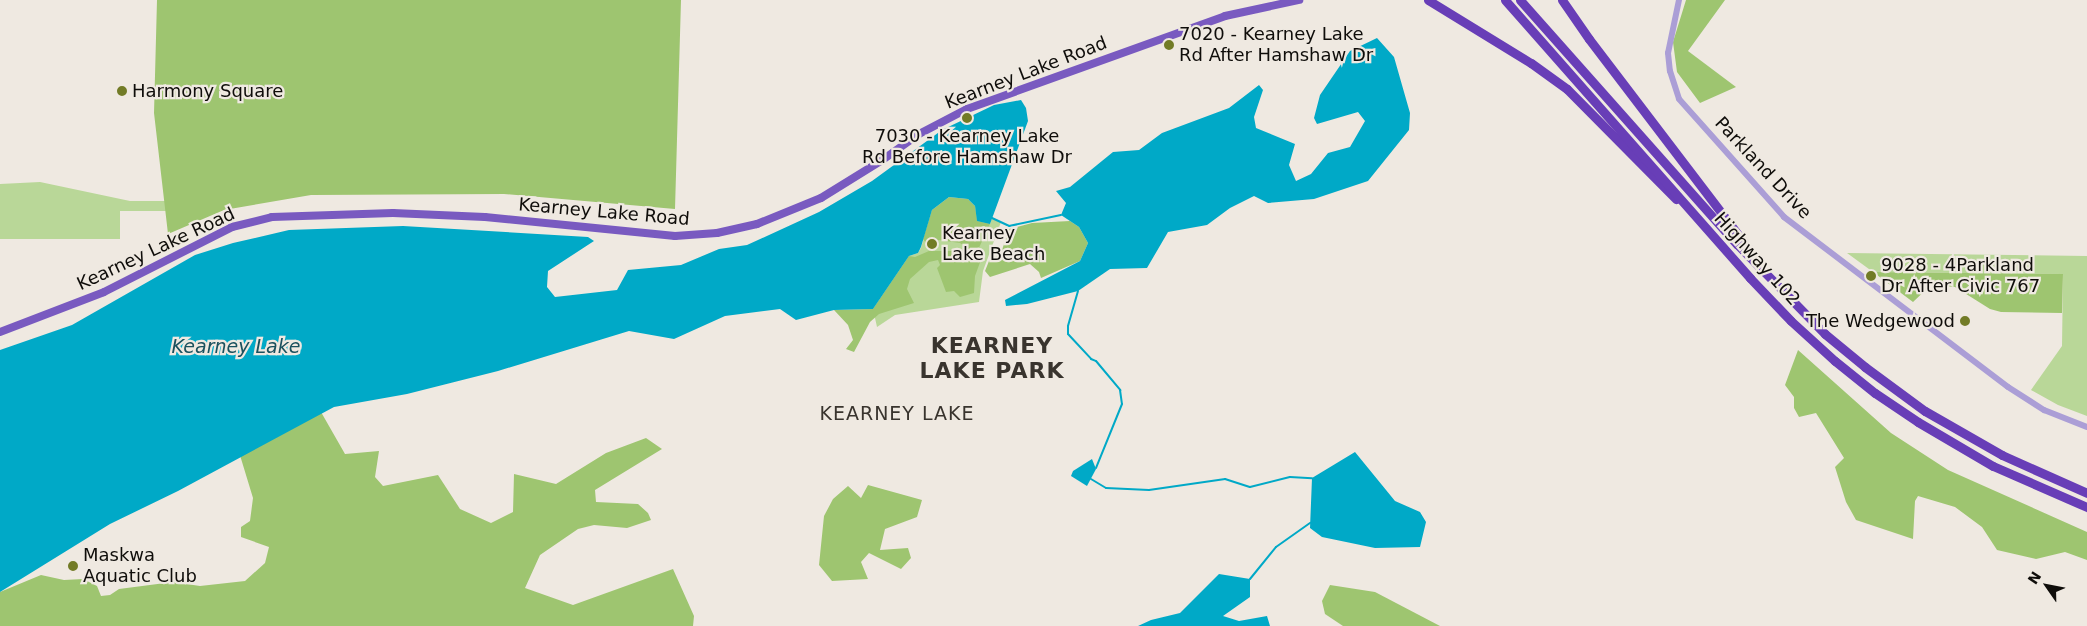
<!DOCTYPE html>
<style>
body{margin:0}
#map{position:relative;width:2087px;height:626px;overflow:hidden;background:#efe9e1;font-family:"DejaVu Sans",sans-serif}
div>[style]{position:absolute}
.green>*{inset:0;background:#b9d798}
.forest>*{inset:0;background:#9ec570}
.water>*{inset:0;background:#00a9c7}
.stream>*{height:2px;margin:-1px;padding:0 1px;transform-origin:1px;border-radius:1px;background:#00a9c7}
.minor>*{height:6px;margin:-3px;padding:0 3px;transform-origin:3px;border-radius:3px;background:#ab9ed6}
.major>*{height:8px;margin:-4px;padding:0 4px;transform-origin:4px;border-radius:4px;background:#795ac0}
.highway>*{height:9px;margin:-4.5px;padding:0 4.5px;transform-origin:4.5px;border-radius:4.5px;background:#683eb7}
.dots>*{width:14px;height:14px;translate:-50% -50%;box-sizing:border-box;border:2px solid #efe9e1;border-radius:50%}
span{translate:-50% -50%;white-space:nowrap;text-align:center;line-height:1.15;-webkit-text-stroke:4.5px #efe9e1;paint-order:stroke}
.poi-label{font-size:18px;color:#0f0d0a}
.left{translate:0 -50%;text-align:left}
.right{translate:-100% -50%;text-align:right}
.street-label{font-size:18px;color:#0f0d0a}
.water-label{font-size:19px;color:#1a515e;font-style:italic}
.neighbourhood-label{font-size:19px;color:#39342e;letter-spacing:1px}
.district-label{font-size:22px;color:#39342e;font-weight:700;letter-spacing:1px}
.north{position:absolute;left:2022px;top:561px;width:50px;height:50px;-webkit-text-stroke:4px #efe9e1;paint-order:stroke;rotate:303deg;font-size:14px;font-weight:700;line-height:20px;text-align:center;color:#0f0d0a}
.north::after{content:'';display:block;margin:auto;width:18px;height:22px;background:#0f0d0a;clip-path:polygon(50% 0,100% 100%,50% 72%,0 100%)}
</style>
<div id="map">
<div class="green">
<div style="clip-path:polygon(40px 182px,130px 201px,169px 201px,170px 211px,120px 211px,120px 239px,0 239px,0 184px)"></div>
<div style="clip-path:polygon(975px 206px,976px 213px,990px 224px,992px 218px,1001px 222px,983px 271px,979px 302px,895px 315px,877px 327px,873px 309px,909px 256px,918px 253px,921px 248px,932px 210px)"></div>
<div style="clip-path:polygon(1847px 253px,2087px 256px,2087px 416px,2058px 405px,2031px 390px,2062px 346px,2063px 274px,1873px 272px)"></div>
</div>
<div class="forest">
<div style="clip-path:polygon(157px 0,681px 0,675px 209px,504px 194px,311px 195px,224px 210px,168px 234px,154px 113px)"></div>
<div style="clip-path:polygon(1686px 0,1725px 0,1688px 51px,1736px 87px,1700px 103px,1677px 72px,1673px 42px)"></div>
<div style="clip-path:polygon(949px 197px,968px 199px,975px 206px,977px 221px,990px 224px,977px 252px,982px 257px,975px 276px,974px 293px,960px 297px,954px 291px,946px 292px,937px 268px,940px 265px,938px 260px,929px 262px,910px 279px,907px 289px,914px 303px,879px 314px,870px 322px,854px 352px,846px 349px,853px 340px,848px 325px,834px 310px,873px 309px,909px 256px,915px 257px,929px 251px,972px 251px,960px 243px,939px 240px,926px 243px,923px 239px,932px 210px)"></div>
<div style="clip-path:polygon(1070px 221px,1079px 227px,1088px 243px,1080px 261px,1041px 278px,1039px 272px,1030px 264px,990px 277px,985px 271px,989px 261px,1001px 253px,1009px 229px,1032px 223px)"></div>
<div style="clip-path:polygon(1873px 272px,2063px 274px,2062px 313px,2001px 312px,1990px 309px,1955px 287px,1931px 285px,1913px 302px)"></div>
<div style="clip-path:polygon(1798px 350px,1891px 433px,1948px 470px,2087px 532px,2087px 560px,2065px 552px,2036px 559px,1997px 550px,1982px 527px,1955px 507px,1918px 496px,1915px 501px,1913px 539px,1856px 520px,1846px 502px,1835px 467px,1844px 458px,1816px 413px,1799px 417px,1794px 408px,1794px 397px,1785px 385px)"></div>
<div style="clip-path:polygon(321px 412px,345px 454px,379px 451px,375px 477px,383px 486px,438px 475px,460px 509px,491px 523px,513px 512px,514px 474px,556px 484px,606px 453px,646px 438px,662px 449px,595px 490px,596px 502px,638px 504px,648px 513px,651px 520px,627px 528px,594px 525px,578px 529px,540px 555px,525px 588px,573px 605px,673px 569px,694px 616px,693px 626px,0 626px,0 592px,41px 575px,64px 580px,83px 579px,97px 586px,101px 596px,110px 595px,119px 589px,173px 582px,200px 586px,245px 581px,265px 563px,269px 547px,241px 537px,241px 527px,250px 521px,253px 498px,239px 452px)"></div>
<div style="clip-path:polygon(868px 485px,922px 500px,917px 517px,885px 529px,880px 550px,908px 548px,911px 558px,901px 569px,869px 553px,861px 562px,868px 579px,832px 581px,819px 565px,824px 516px,833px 499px,848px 486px,861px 498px)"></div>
<div style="clip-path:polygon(1330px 585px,1375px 592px,1440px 626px,1343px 626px,1325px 614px,1322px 601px)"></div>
</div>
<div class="water">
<div style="clip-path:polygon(1377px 38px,1394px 57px,1410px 113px,1409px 130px,1368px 181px,1314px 199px,1268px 203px,1254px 196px,1230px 208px,1207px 225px,1168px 232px,1147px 268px,1110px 269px,1078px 291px,1027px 304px,1006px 306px,1005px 300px,1080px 261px,1088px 243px,1079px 227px,1061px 215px,1066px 203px,1056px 191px,1070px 187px,1113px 152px,1139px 150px,1162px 133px,1229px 108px,1259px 85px,1263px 90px,1254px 117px,1256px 128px,1295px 144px,1289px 165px,1296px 181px,1311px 174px,1328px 153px,1350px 147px,1365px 121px,1358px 112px,1317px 124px,1314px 118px,1320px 95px,1350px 51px)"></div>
<div style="clip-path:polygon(1021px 100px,1026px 108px,1028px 121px,990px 224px,977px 221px,975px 206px,968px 199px,949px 197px,932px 210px,921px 247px,918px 253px,909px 256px,873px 309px,834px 310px,796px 320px,780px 309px,725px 316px,674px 339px,629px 331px,498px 371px,407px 394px,334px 407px,178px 491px,110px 524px,0 592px,0 350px,72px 325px,195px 255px,233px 243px,289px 230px,403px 226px,588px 237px,594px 241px,548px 271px,547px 287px,555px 297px,617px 290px,628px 270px,681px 265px,719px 249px,747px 245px,819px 212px,872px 181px,942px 130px,994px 105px)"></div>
<div style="clip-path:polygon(1355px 452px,1395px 501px,1420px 512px,1426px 522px,1420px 547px,1375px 548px,1322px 537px,1310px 528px,1312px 478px)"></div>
<div style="clip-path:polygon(1092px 459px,1096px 469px,1087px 486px,1071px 476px,1073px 471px)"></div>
<div style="clip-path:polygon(1219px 574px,1250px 579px,1250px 597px,1223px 616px,1239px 621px,1267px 616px,1270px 626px,1138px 626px,1151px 620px,1180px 613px)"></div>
</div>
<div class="stream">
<div style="left:992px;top:218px;width:19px;rotate:25deg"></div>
<div style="left:1009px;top:226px;width:53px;rotate:-11.9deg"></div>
<div style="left:1078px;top:291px;width:36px;rotate:106deg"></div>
<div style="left:1068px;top:326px;width:8px;rotate:90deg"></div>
<div style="left:1068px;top:334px;width:34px;rotate:47deg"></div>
<div style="left:1091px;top:359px;width:5px;rotate:22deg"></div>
<div style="left:1096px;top:361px;width:38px;rotate:50deg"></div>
<div style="left:1120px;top:390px;width:14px;rotate:82deg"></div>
<div style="left:1122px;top:404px;width:69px;rotate:112.1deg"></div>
<div style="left:1091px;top:479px;width:17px;rotate:31deg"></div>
<div style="left:1106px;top:488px;width:43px;rotate:2.7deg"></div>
<div style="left:1149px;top:490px;width:77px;rotate:-8.2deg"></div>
<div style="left:1225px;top:479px;width:26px;rotate:18deg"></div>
<div style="left:1250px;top:487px;width:41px;rotate:-14deg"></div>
<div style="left:1290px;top:477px;width:22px;rotate:3deg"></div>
<div style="left:1250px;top:579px;width:41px;rotate:-50.9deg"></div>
<div style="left:1276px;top:547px;width:42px;rotate:-35.2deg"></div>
</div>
<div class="minor">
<div style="left:1679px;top:0;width:54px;rotate:101.7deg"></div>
<div style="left:1668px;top:53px;width:18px;rotate:84deg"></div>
<div style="left:1670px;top:71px;width:29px;rotate:72deg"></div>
<div style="left:1679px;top:99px;width:158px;rotate:48.3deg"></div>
<div style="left:1784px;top:217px;width:281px;rotate:37.2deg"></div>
<div style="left:2008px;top:387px;width:43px;rotate:32.6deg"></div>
<div style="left:2044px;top:410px;width:46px;rotate:21.6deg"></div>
</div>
<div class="major">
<div style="left:0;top:332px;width:111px;rotate:-21deg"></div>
<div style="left:104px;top:292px;width:144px;rotate:-26.9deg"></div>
<div style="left:232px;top:227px;width:41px;rotate:-14deg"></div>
<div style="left:272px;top:217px;width:121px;rotate:-1.9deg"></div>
<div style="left:393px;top:213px;width:92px;rotate:2.5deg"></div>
<div style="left:485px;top:217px;width:191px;rotate:5.7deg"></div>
<div style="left:675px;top:236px;width:42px;rotate:-4.1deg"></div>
<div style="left:717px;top:233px;width:41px;rotate:-12.7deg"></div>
<div style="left:757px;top:224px;width:69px;rotate:-22.1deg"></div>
<div style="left:821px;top:198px;width:70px;rotate:-31.7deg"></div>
<div style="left:881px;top:161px;width:47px;rotate:-35.4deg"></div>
<div style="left:919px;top:134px;width:54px;rotate:-27.5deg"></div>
<div style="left:967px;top:109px;width:274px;rotate:-19.8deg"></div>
<div style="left:1225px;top:16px;width:76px;rotate:-12.2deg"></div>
</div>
<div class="highway">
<div style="left:1428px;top:0;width:121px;rotate:31.5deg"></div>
<div style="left:1531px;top:63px;width:44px;rotate:35.8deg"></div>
<div style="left:1567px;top:89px;width:155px;rotate:45.3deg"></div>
<div style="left:1505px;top:0;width:371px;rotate:48.6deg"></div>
<div style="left:1750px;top:278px;width:59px;rotate:46.4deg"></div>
<div style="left:1791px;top:321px;width:59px;rotate:42.3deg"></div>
<div style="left:1835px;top:361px;width:51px;rotate:38.7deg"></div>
<div style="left:1875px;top:393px;width:52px;rotate:34deg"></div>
<div style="left:1918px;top:422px;width:87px;rotate:30.4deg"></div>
<div style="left:1993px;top:466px;width:103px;rotate:23.6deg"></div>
<div style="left:1520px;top:0;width:327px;rotate:48.4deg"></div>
<div style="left:1737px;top:244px;width:126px;rotate:45.6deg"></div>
<div style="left:1825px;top:334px;width:52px;rotate:39.5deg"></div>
<div style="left:1865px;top:367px;width:74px;rotate:36.3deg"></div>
<div style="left:1925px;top:411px;width:89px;rotate:29.7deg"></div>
<div style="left:2002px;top:455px;width:93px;rotate:24.1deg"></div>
<div style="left:1562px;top:0;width:47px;rotate:55.3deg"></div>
<div style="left:1589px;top:39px;width:263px;rotate:52.7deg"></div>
</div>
<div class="dots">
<div style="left:1169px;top:45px;background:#727b26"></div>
<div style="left:122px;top:91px;background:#727b26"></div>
<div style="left:967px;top:118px;background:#727b26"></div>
<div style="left:932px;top:244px;background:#727b26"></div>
<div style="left:1871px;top:276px;background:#727b26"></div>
<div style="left:1965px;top:321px;background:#727b26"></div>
<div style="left:73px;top:566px;background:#727b26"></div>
</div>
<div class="poi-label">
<span class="left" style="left:1179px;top:45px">7020 - Kearney Lake<br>Rd After Hamshaw Dr</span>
<span class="left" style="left:132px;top:91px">Harmony Square</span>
<span style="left:967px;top:147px">7030 - Kearney Lake<br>Rd Before Hamshaw Dr</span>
<span class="left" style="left:942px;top:244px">Kearney<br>Lake Beach</span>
<span class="left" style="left:1881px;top:276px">9028 - 4Parkland<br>Dr After Civic 767</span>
<span class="right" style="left:1955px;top:321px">The Wedgewood</span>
<span class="left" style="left:83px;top:566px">Maskwa<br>Aquatic Club</span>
</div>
<div class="street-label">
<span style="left:1026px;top:73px;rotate:-21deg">Kearney Lake Road</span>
<span style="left:1763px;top:168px;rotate:47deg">Parkland Drive</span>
<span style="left:604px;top:212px;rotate:5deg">Kearney Lake Road</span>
<span style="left:156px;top:249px;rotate:-25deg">Kearney Lake Road</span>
<span style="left:1757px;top:259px;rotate:48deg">Highway 102</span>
</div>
<div class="water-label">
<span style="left:236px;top:347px">Kearney Lake</span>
</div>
<div class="neighbourhood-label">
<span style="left:897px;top:414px">KEARNEY LAKE</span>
</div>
<div class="district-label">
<span style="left:992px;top:358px">KEARNEY<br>LAKE PARK</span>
</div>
<div class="north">N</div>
</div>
